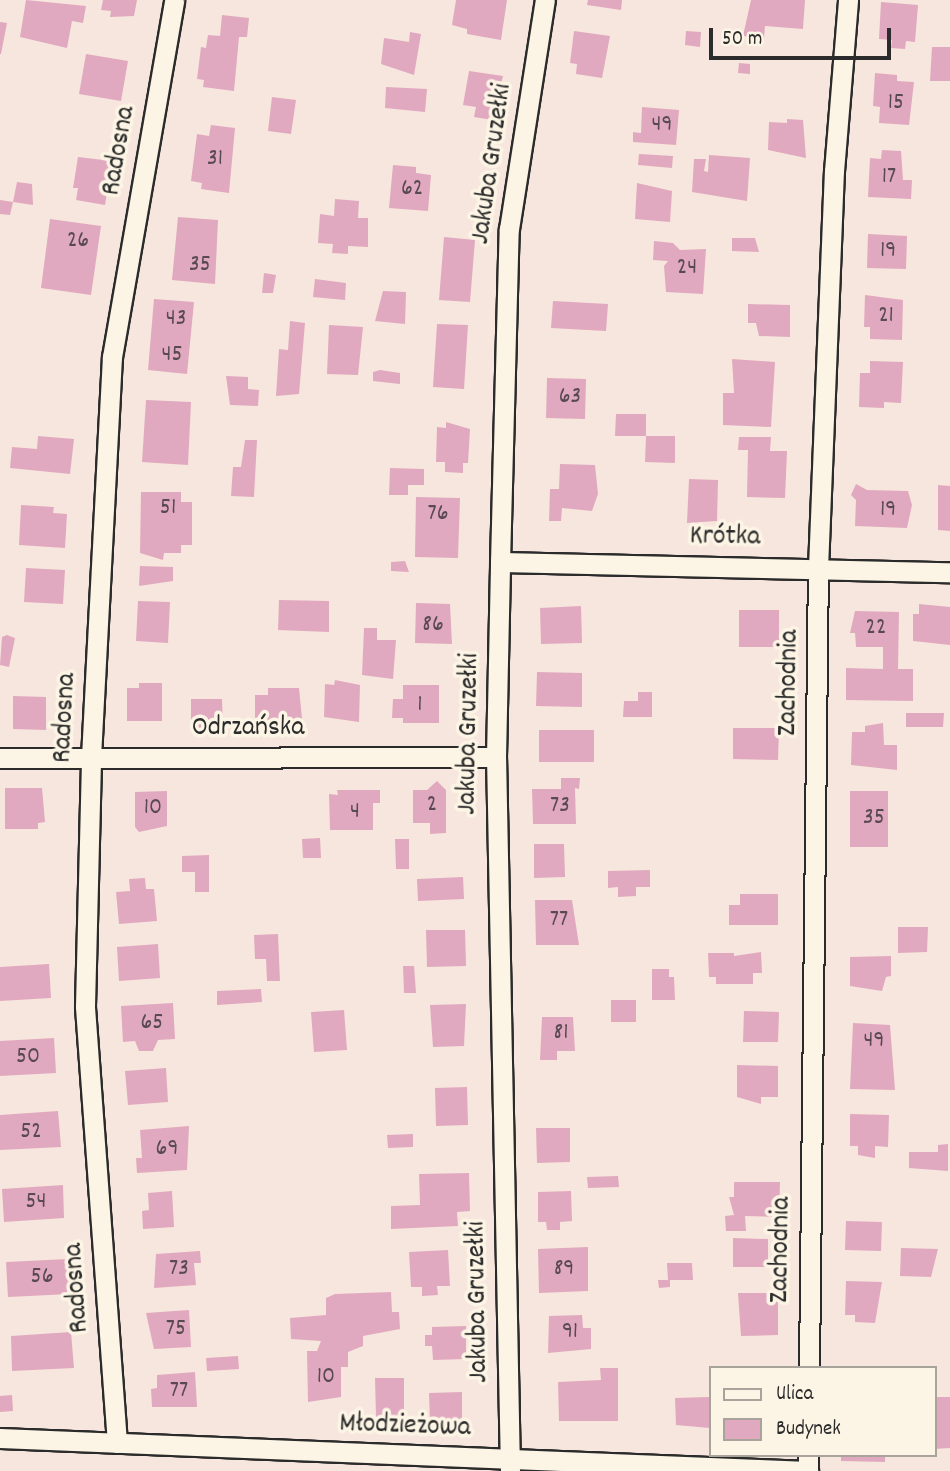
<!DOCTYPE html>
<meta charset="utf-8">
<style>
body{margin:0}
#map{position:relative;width:950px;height:1471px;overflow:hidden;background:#f7e6dd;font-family:Dekko,sans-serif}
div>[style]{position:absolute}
.building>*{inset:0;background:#e1a9bf}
.roads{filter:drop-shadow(2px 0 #2b2b2b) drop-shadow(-2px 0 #2b2b2b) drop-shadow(0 2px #2b2b2b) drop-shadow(0 -2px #2b2b2b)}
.street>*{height:19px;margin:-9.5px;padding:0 9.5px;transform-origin:9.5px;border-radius:9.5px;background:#fcf5e5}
span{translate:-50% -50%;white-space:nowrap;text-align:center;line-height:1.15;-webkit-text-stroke:7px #fcf5e5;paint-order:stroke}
.number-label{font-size:24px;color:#584a50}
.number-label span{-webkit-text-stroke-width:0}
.street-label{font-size:28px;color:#2b2b2b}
.legend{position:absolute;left:709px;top:1366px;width:228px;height:91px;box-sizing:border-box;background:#fcf5e5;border:2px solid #a8a49b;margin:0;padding:9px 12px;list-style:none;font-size:21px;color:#2b2b2b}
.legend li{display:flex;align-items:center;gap:14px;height:35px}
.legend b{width:35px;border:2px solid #a8a49b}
.scale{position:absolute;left:709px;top:28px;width:182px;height:32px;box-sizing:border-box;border:4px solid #2b2b2b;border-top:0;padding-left:9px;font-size:21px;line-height:24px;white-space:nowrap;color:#2b2b2b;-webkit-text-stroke:5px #fcf5e5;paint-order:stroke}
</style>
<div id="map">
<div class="building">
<div style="clip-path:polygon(26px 0,86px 6px,83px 23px,72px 21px,67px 48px,20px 37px)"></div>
<div style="clip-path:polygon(103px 0,137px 0,134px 16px,110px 17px,111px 11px,101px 10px)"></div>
<div style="clip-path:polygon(456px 0,507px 0,501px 40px,467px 34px,467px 29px,452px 25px)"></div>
<div style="clip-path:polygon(588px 0,622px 0,621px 10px,587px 5px)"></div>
<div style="clip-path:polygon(751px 0,805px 0,803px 29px,765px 26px,764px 38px,743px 36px)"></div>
<div style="clip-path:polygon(881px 2px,918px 5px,915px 42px,906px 41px,905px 49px,891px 48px,892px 40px,879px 39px)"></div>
<div style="clip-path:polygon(222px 15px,249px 18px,247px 37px,239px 37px,234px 91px,203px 87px,204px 80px,197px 79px,201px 47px,206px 48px,208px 35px,220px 36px)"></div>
<div style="clip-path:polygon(0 22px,7px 23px,1px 54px,0 54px)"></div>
<div style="clip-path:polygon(574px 31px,610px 36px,602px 78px,576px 74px,577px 64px,570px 63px)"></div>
<div style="clip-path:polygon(686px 31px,701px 32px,700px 47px,685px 45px)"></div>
<div style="clip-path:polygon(410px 32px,421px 34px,414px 75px,381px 64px,384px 38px,409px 42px)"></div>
<div style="clip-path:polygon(932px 47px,950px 47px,950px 81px,930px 81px)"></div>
<div style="clip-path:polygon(86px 54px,128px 61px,121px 101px,79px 94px)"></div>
<div style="clip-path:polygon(739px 63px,750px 64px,750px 74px,738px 73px)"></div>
<div style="clip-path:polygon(469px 71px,503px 76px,492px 120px,474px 117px,476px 107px,463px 105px)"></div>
<div style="clip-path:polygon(875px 73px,897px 75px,897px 81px,914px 82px,909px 125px,879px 123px,880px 107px,873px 106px)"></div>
<div style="clip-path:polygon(386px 87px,427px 89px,425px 112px,385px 108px)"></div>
<div style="clip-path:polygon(272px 97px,296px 100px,291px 134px,268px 131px)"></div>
<div style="clip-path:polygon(642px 107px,679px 110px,676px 145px,633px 142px,633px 132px,641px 133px)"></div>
<div style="clip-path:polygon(787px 119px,803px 120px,806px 158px,768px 150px,769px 122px,787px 123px)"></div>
<div style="clip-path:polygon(211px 125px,235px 128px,229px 193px,201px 189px,202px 183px,191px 181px,197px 134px,209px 136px)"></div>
<div style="clip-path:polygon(882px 150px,901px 151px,903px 180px,912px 180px,911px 199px,868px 197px,870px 158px,881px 159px)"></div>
<div style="clip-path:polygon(639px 154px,673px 156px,672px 168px,638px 165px)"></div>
<div style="clip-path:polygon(709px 155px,750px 158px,747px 201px,692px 192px,694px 159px,706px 159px,704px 171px,708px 172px)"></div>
<div style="clip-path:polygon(78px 157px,112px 161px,105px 205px,76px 200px,78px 188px,73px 188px)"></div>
<div style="clip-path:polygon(393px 165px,416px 167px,416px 173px,431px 175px,428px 211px,389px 208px)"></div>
<div style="clip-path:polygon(17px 182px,32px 184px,33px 205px,13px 202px)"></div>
<div style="clip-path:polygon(637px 183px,672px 191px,670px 222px,635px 219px)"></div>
<div style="clip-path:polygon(335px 199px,359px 201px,358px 218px,368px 218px,368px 247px,348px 246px,348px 254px,332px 253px,333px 244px,318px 243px,320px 214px,334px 216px)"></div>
<div style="clip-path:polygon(0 200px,13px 202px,10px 215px,0 214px)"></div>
<div style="clip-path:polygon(178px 217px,218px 220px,215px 284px,172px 280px)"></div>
<div style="clip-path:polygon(50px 219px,101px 226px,91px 295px,41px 288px)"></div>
<div style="clip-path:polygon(868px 234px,907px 236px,906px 269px,867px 268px)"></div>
<div style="clip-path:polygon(444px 237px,475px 240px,470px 302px,439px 300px)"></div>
<div style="clip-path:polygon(732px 238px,755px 238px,759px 252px,732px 251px)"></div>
<div style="clip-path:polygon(654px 241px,673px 243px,680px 250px,706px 249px,703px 294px,666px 292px,664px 266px,668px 261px,653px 260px)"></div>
<div style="clip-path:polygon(264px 273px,276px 275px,273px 293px,262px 293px)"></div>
<div style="clip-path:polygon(315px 279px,346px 283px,345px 300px,313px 297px)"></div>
<div style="clip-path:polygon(383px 291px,406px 292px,405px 324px,375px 321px)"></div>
<div style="clip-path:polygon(865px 295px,903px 300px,902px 340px,870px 339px,870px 327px,864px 327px)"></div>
<div style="clip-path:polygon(154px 299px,194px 302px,187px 374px,148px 370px)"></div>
<div style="clip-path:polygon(553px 301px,608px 304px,606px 331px,551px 328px)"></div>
<div style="clip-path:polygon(748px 304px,790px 305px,790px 337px,759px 336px,756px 323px,748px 323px)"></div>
<div style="clip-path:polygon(290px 321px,305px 323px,299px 394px,276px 396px,279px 349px,288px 350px)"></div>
<div style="clip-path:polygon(437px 324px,468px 325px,464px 389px,433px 387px)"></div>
<div style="clip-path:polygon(329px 325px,363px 327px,358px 375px,327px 374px)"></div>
<div style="clip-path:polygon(732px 359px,775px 362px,771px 427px,723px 425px,723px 393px,734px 393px)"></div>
<div style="clip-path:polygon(870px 361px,903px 362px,901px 403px,884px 402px,884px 408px,859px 407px,860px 373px,870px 373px)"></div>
<div style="clip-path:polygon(380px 370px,400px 373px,400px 384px,373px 381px,373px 372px)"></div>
<div style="clip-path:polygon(226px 376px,248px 377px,248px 389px,259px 390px,258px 406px,230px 405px)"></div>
<div style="clip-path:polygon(547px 378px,586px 379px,585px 419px,546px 418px)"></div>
<div style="clip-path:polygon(146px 400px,191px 402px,188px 465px,142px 462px)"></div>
<div style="clip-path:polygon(616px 414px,646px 414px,646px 436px,615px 436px)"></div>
<div style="clip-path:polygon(446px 422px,470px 429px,468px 463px,463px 463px,463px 473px,445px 472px,445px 462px,436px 462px,437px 427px,446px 428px)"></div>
<div style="clip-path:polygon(38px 436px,74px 439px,70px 474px,10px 468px,12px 447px,37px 449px)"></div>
<div style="clip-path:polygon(646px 436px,675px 436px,675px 463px,645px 462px)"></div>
<div style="clip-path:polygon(739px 437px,771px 437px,770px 451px,787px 451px,785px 498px,747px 497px,748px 450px,738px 450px)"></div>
<div style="clip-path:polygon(245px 440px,257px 440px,254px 497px,231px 496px,233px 467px,241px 467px)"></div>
<div style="clip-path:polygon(560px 464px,595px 465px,598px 494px,592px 511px,562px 508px,561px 521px,549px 521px,550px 489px,559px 489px)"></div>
<div style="clip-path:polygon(390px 468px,424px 469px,424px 485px,408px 485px,408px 495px,389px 495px)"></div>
<div style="clip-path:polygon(689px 479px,718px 480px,717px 521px,687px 523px)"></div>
<div style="clip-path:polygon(856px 484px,867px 490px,908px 491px,912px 505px,907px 528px,855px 526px,856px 500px,851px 495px)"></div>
<div style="clip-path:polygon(938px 485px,950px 486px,950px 531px,938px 530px)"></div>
<div style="clip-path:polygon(141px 492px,181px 492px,181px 502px,192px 502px,192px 545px,181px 545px,181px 553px,164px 553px,163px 560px,140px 553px)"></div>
<div style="clip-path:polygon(416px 497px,460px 498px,458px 558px,415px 557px)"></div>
<div style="clip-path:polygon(21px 505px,54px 507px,53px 513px,67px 514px,65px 548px,19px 545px)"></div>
<div style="clip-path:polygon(405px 561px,409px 572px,391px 571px,391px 562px)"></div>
<div style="clip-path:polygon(140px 566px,173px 567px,173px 581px,139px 586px)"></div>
<div style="clip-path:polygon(26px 568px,65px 570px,63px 604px,24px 602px)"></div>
<div style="clip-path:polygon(279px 600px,329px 601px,329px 632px,278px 630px)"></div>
<div style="clip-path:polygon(138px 601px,170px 602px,168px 643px,136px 641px)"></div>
<div style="clip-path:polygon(416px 603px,450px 604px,452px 644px,415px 643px)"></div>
<div style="clip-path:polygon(919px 604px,950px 607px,950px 645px,913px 641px,913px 614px,919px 614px)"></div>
<div style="clip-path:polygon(581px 606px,582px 643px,541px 644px,540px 608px)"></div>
<div style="clip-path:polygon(739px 610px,779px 610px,779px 647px,739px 647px)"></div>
<div style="clip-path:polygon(855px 611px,899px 612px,898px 669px,913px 669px,913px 701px,846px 700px,846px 668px,883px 669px,883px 647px,856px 647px,855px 633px,850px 633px)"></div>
<div style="clip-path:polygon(364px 628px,377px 628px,377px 640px,396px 640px,393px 679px,362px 675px)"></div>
<div style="clip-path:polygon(7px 635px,15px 638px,9px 667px,0 665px,2px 637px)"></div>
<div style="clip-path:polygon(537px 672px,582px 673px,582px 707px,536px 706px)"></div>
<div style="clip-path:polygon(335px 680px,360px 685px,359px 722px,324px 717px,325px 684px,334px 685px)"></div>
<div style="clip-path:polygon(139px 683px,162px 683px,162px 721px,127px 721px,127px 688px,139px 688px)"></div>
<div style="clip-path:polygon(403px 685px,439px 685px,439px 723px,403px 723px,403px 718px,392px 718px,393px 699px,403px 699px)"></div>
<div style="clip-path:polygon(268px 688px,299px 688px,303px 729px,268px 730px,268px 722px,255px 722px,255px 695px,268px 695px)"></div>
<div style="clip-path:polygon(638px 692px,652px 692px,652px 717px,623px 717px,624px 701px,638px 701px)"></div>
<div style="clip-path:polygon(13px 696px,46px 697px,46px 730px,13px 729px)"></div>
<div style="clip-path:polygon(191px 699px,222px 699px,223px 730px,191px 731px)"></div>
<div style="clip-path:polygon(906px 713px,944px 713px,943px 727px,906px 727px)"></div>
<div style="clip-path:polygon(883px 723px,884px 745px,897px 745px,897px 770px,851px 765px,852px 732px,865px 732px,865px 726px)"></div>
<div style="clip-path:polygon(733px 728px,779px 728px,778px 760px,733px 759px)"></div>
<div style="clip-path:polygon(539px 730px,594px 730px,594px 762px,539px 762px)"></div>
<div style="clip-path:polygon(561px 778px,580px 778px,579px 789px,575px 788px,576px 824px,533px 824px,532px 789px,561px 789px)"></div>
<div style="clip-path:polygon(437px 781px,446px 790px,446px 833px,430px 834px,430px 823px,413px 823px,413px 790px,427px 790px)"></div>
<div style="clip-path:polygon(5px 788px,42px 788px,45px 822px,38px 823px,38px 829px,5px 829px)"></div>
<div style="clip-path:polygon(337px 790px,380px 790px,380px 803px,373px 803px,373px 830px,330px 830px,329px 794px,338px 795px)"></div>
<div style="clip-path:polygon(167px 791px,167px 826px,139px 832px,135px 827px,135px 792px)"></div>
<div style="clip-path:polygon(850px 791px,888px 791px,888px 847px,850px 847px)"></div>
<div style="clip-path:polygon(320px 838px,321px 858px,303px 858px,302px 839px)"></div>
<div style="clip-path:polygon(395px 839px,409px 839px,409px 869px,396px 869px)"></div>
<div style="clip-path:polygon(534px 844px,564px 844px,565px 877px,534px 878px)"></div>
<div style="clip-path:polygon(209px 855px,209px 892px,195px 892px,195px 872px,182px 872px,182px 856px)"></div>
<div style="clip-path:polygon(650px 870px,650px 887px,636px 887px,636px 896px,618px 897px,618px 887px,608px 888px,608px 871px)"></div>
<div style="clip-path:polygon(463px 877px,464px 899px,418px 901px,417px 879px)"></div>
<div style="clip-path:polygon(145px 878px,146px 889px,154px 889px,157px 921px,119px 924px,116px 892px,130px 891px,129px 879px)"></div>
<div style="clip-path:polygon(740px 894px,778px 894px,778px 925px,729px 925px,729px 905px,740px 905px)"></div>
<div style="clip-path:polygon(535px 900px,572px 900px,579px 945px,536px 945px)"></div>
<div style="clip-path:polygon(898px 927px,928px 927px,927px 952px,898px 953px)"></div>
<div style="clip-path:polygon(426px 930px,465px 930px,466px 966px,427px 967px)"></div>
<div style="clip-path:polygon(278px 934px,280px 981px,267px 981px,266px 959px,255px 959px,254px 935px)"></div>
<div style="clip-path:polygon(158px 944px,160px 978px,119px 981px,117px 947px)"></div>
<div style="clip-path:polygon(761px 952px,762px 973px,753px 973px,753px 984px,716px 984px,716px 977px,709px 977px,708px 953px,734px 953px,734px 956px)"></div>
<div style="clip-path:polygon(891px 956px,891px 976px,886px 977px,882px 991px,850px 986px,850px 957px)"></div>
<div style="clip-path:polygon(49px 964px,51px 998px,0 1001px,0 967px)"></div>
<div style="clip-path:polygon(403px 966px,414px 966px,416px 993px,404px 993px)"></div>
<div style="clip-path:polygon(652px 969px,669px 969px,669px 977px,674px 977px,675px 1000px,652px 1000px)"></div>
<div style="clip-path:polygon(261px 989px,262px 1002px,217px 1005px,217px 991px)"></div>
<div style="clip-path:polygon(611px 1000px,636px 1000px,636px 1022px,611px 1022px)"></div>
<div style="clip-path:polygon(173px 1003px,175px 1039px,158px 1040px,153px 1051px,139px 1051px,135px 1041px,123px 1042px,121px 1006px)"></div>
<div style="clip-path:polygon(466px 1004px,464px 1046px,433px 1047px,430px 1005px)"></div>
<div style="clip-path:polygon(344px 1010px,347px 1050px,314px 1052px,311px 1012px)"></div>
<div style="clip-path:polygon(744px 1011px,779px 1012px,778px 1042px,743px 1042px)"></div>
<div style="clip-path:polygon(542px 1017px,573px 1017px,575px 1051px,557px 1051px,557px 1060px,540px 1060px)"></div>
<div style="clip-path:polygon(853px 1023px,890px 1025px,895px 1090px,850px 1089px)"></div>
<div style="clip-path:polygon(54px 1038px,56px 1073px,0 1076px,0 1041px)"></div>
<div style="clip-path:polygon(737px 1065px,778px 1066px,778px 1097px,761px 1097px,761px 1104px,737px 1097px)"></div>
<div style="clip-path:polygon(166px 1068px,168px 1102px,128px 1105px,125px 1071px)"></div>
<div style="clip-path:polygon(467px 1087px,468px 1125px,436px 1126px,435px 1088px)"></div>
<div style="clip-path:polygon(58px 1111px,61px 1147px,0 1150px,0 1115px)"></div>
<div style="clip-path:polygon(850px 1114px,889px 1115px,888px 1147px,875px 1146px,875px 1158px,858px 1155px,858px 1146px,850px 1146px)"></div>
<div style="clip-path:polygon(189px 1126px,187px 1170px,137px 1173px,136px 1158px,142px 1158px,140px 1130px)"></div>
<div style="clip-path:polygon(536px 1128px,570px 1128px,570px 1162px,537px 1163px)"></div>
<div style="clip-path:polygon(413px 1134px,413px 1147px,388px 1148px,387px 1135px)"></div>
<div style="clip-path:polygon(948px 1144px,948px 1171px,909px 1168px,909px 1152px,938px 1152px,938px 1145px)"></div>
<div style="clip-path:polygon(469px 1173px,470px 1211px,457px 1212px,458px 1226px,391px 1229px,391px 1206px,420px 1205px,419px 1174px)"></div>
<div style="clip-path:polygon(618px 1176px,619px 1187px,588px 1188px,587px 1177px)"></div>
<div style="clip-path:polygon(734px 1182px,780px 1182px,779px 1217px,745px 1216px,746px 1231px,726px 1231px,725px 1216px,734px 1215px,729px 1197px,734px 1197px)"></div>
<div style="clip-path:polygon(63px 1185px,64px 1218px,4px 1222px,2px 1189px)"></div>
<div style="clip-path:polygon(172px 1191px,174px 1227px,143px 1229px,142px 1211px,149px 1210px,148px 1193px)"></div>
<div style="clip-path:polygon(571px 1191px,572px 1221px,560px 1222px,560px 1230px,547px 1230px,546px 1222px,538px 1222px,538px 1192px)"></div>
<div style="clip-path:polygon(846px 1221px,882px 1222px,881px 1251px,845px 1250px)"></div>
<div style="clip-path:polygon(733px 1238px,768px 1239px,768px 1267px,733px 1267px)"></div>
<div style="clip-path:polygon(588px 1247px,588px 1291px,539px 1293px,538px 1249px)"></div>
<div style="clip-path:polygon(901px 1248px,938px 1249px,931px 1277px,900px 1276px)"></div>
<div style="clip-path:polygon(448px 1250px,450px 1286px,437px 1286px,438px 1295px,422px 1296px,422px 1287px,411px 1287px,409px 1252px)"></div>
<div style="clip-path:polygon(200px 1251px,201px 1263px,194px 1263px,196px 1285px,154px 1288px,156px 1254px)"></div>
<div style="clip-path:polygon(68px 1259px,70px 1294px,8px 1297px,6px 1262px)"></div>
<div style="clip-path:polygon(667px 1263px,692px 1263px,693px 1280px,670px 1280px,670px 1287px,659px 1288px,658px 1280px,668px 1280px)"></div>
<div style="clip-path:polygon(846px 1281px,882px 1282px,875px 1323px,855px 1322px,855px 1315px,845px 1315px)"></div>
<div style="clip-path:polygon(391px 1292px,392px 1312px,399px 1312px,400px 1329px,363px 1336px,363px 1346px,348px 1352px,348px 1367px,341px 1367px,341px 1397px,308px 1402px,307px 1351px,317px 1351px,321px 1341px,291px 1339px,290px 1318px,326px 1315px,326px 1298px,335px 1294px)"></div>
<div style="clip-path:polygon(738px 1293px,778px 1293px,778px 1335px,741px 1336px)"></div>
<div style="clip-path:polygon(189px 1310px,191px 1347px,154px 1349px,146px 1313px)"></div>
<div style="clip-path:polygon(582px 1315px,583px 1328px,591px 1328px,591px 1349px,548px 1353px,549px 1316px)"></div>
<div style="clip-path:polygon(466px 1326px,466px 1359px,433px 1360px,432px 1346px,425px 1346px,425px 1335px,432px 1335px,432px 1327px)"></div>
<div style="clip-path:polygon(71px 1332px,74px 1368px,12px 1371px,11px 1336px)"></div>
<div style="clip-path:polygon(238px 1356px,239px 1369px,207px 1371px,206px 1358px)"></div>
<div style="clip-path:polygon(600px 1368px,618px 1368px,618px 1421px,559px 1421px,558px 1382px,601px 1380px)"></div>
<div style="clip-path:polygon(195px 1372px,197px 1407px,152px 1407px,151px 1389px,157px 1388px,157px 1375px)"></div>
<div style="clip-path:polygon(375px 1378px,404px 1378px,404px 1416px,376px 1417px)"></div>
<div style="clip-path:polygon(462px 1392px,462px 1423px,430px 1423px,429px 1393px)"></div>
<div style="clip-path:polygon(12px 1395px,13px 1411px,0 1412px,0 1396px)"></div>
<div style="clip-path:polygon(709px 1397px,710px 1428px,676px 1425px,675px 1398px)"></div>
<div style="clip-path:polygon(934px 1397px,950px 1397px,950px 1448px,934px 1449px)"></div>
<div style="clip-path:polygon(841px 1455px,885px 1455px,885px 1462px,841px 1461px)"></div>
</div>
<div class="roads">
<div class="street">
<div style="left:500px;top:562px;width:450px;rotate:1.3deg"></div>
<div style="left:0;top:758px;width:496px;rotate:-0.1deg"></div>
<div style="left:809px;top:1368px;width:800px;rotate:-89.36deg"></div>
<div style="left:818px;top:568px;width:397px;rotate:-87.7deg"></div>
<div style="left:834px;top:171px;width:172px;rotate:-85.3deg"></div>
<div style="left:0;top:1438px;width:809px;rotate:2.34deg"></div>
<div style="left:808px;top:1471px;width:16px;rotate:-90deg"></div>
<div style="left:117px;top:1443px;width:438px;rotate:-94.2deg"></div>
<div style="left:85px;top:1006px;width:249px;rotate:-88.6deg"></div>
<div style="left:91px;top:757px;width:401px;rotate:-87deg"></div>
<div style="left:112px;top:357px;width:362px;rotate:-80.1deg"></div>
<div style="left:510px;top:1471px;width:714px;rotate:-91.12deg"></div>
<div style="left:496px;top:757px;width:195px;rotate:-88.8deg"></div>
<div style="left:500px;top:562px;width:333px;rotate:-88.5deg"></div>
<div style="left:509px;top:229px;width:232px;rotate:-81.1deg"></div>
</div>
</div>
<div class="number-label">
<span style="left:896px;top:104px">15</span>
<span style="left:662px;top:126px">49</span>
<span style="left:215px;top:160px">31</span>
<span style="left:889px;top:178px">17</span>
<span style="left:412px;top:190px">62</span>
<span style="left:78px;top:242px">26</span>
<span style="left:888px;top:252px">19</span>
<span style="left:200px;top:266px">35</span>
<span style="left:687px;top:269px">24</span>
<span style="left:886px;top:317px">21</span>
<span style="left:176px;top:320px">43</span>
<span style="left:172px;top:356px">45</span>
<span style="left:570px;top:398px">63</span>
<span style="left:168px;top:509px">51</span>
<span style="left:888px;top:511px">19</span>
<span style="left:438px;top:515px">76</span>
<span style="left:433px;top:626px">86</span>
<span style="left:876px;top:629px">22</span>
<span style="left:420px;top:706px">1</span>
<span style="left:432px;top:806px">2</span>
<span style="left:560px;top:807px">73</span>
<span style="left:153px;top:809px">10</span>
<span style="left:355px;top:813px">4</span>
<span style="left:874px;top:819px">35</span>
<span style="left:559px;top:921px">77</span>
<span style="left:152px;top:1024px">65</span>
<span style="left:561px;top:1034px">81</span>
<span style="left:874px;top:1042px">49</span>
<span style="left:28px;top:1058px">50</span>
<span style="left:31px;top:1133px">52</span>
<span style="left:167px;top:1150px">69</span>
<span style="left:36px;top:1203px">54</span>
<span style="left:179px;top:1270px">73</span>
<span style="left:564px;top:1270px">89</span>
<span style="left:42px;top:1278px">56</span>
<span style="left:176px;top:1330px">75</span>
<span style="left:570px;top:1333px">91</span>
<span style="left:326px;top:1378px">10</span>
<span style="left:179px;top:1392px">77</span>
</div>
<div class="street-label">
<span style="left:120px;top:151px;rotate:-80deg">Radosna</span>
<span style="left:493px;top:164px;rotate:-82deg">Jakuba Gruzełki</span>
<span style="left:725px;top:538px;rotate:1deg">Krótka</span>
<span style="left:790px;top:683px;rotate:-89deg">Zachodnia</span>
<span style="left:66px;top:718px;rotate:-87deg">Radosna</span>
<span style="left:248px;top:729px">Odrzańska</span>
<span style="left:470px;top:734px;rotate:-89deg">Jakuba Gruzełki</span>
<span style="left:782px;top:1250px;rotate:-89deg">Zachodnia</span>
<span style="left:78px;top:1288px;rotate:-94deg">Radosna</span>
<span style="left:479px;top:1302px;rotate:-91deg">Jakuba Gruzełki</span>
<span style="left:405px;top:1427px;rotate:2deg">Młodzieżowa</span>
</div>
<ul class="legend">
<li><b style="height:9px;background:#fcf5e5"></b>Ulica</li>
<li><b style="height:19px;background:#e1a9bf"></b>Budynek</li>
</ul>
<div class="scale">50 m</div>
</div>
